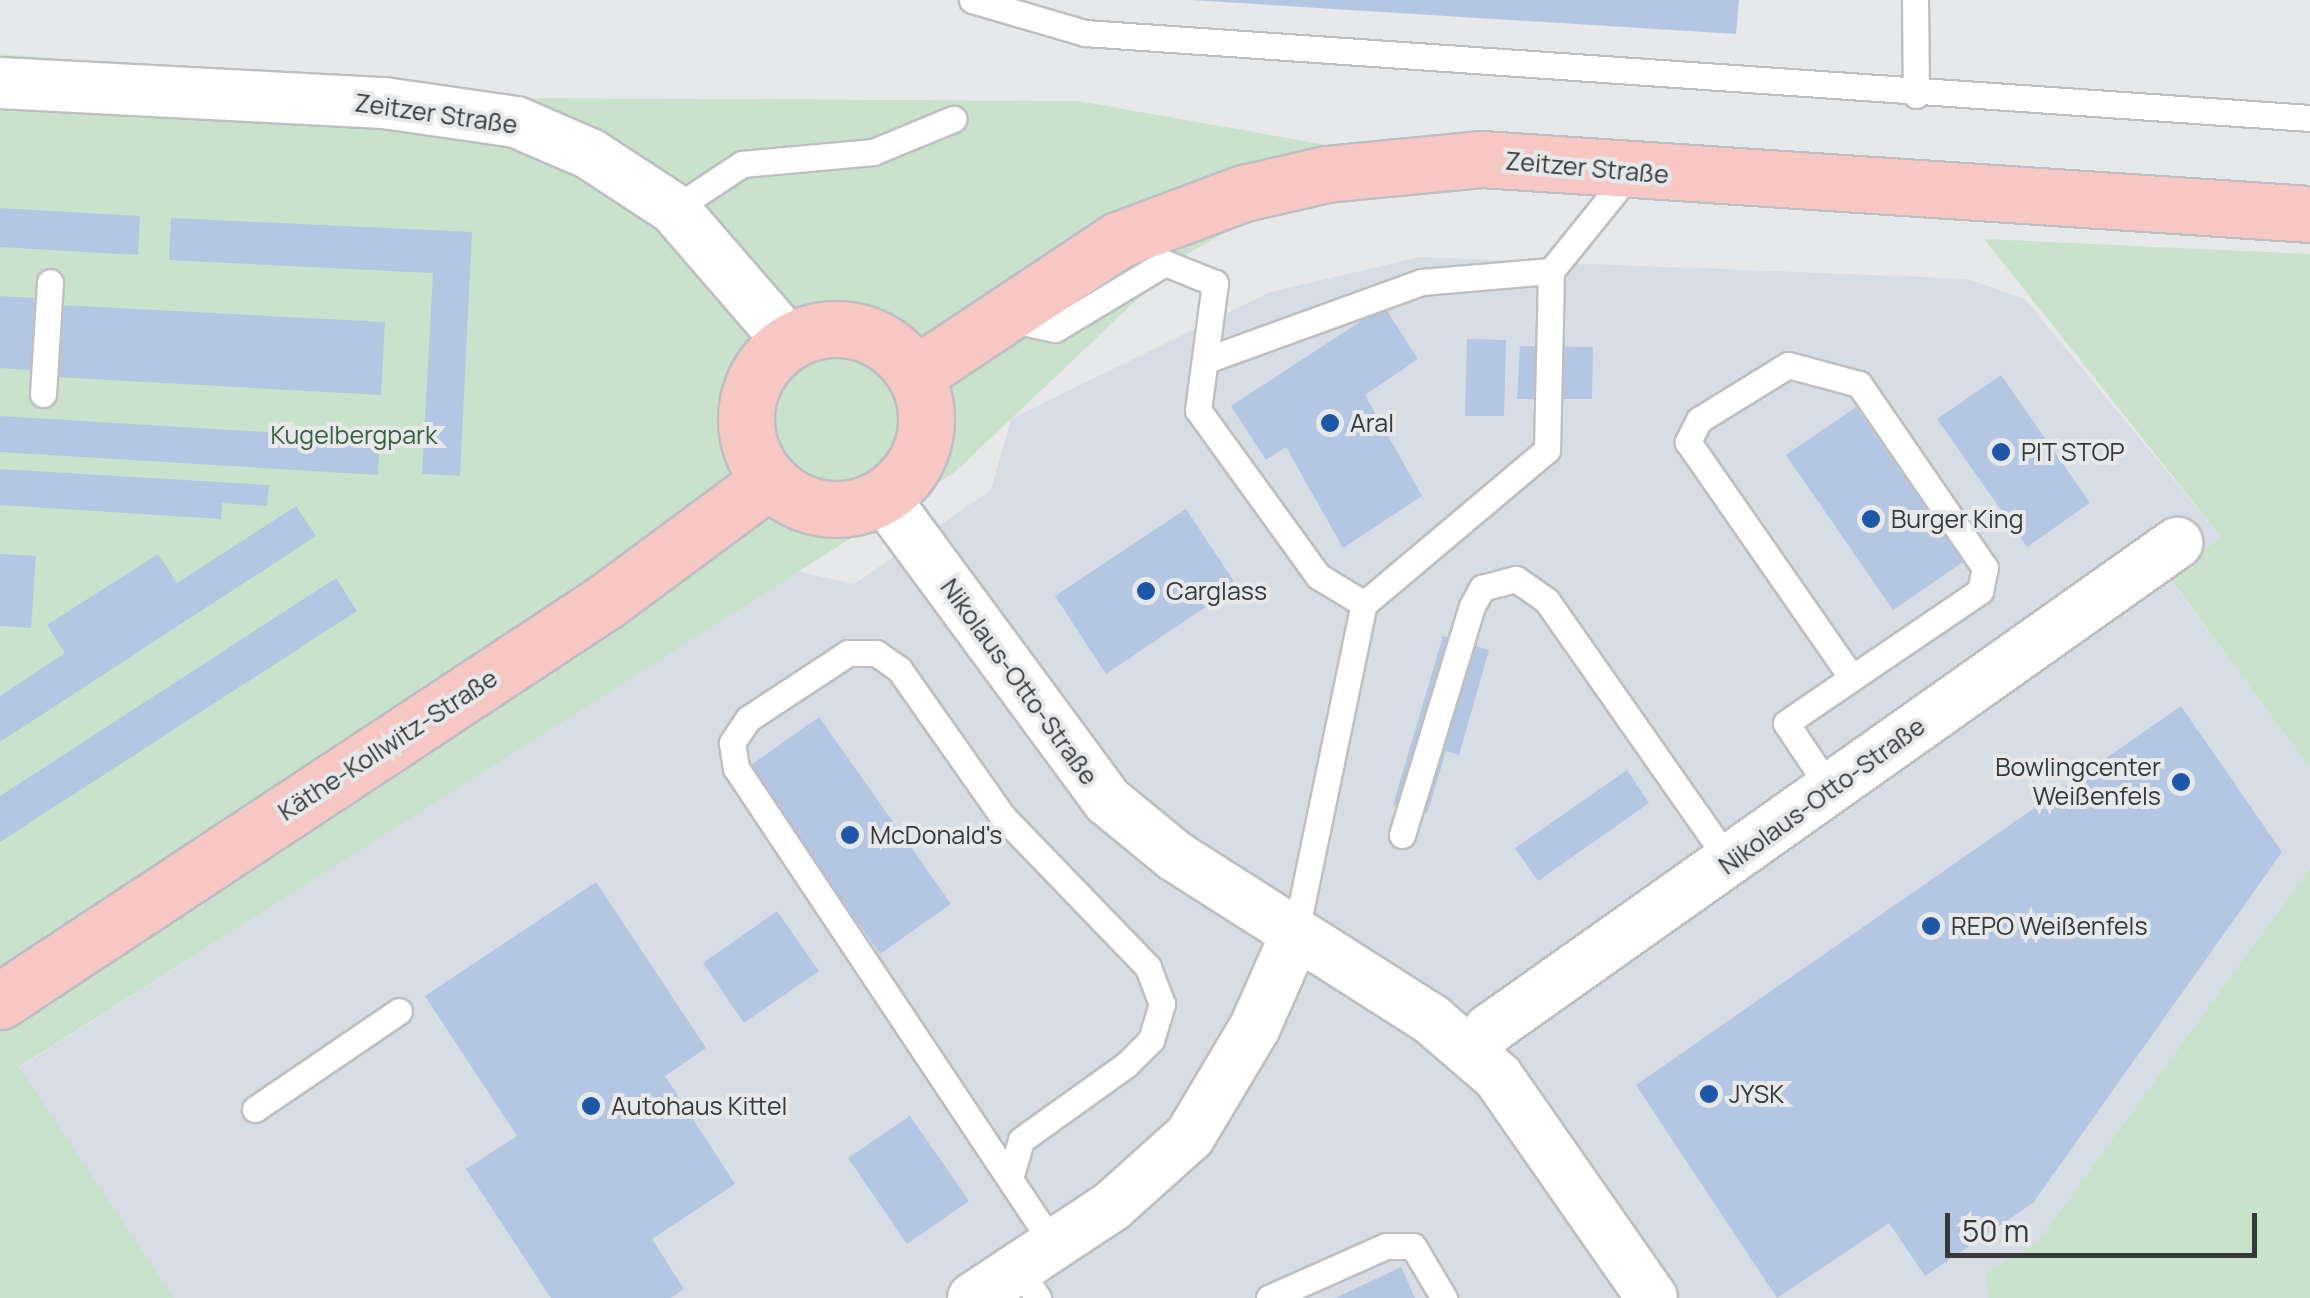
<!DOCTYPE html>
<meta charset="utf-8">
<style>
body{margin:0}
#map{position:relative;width:2310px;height:1298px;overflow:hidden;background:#e7e8ea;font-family:Manrope,sans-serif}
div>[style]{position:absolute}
.built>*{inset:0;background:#d7dde4}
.green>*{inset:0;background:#c8e2cc}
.building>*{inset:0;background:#b4c7e2}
.roads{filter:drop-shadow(2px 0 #bebfc1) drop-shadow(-2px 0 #bebfc1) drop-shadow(0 2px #bebfc1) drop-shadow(0 -2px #bebfc1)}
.service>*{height:25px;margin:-12.5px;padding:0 12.5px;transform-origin:12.5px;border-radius:12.5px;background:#fff}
.minor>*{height:50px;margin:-25px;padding:0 25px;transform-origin:25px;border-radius:25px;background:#fff}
.primary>*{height:55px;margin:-27.5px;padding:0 27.5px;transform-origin:27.5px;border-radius:27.5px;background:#f7c7c4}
.primary>.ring{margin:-27.5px;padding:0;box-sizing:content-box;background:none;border:55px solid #f7c7c4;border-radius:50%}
.dots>*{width:28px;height:28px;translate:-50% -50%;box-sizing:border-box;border:5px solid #e7e8ea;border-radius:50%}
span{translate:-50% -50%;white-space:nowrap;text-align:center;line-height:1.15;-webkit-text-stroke:8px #e7e8ea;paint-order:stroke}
.street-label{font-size:25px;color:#373839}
.poi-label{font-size:25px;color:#373839}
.left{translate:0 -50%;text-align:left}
.right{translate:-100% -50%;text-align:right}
.park-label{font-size:25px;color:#376240}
.scale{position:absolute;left:1945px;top:1213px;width:312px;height:45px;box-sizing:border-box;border:5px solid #373839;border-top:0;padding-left:12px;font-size:30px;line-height:35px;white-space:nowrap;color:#373839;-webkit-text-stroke:8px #e7e8ea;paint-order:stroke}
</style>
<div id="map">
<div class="built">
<div style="clip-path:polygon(1420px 257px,1968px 279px,2025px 299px,2221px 537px,2170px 579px,2310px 768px,2310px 868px,2037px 1243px,1986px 1273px,1988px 1298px,174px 1298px,19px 1068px,796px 571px,854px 584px,991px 490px,1011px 419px,1270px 292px)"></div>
</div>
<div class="green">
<div style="clip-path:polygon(0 54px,519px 98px,1078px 101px,1366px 152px,1182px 257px,955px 472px,19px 1067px,174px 1298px,0 1298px)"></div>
<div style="clip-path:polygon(1984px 239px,2310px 254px,2310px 768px,2170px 578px,2221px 537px)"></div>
<div style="clip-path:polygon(2310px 868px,2310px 1298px,1988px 1298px,1986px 1273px,2037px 1243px)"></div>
</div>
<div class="building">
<div style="clip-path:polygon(1191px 0,1739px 0,1736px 34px)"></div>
<div style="clip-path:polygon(0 208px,140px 216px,138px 255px,0 247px)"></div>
<div style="clip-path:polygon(171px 218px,472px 232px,460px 476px,422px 474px,433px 273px,169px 260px)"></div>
<div style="clip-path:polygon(0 296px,35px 298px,31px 370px,0 368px)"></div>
<div style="clip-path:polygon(60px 305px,385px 322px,381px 395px,56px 377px)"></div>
<div style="clip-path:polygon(1384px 306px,1418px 359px,1365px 395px,1422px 496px,1343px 548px,1286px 447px,1266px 460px,1231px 406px)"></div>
<div style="clip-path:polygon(1467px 339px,1506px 340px,1504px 416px,1465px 416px)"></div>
<div style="clip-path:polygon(1520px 346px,1593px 347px,1592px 399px,1517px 399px)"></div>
<div style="clip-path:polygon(2001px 375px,2090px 503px,2027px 547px,1937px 419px)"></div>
<div style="clip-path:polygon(1856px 407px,1963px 562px,1893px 610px,1786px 455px)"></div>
<div style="clip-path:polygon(0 416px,380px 439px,378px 475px,0 452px)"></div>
<div style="clip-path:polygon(0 469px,269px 485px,267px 506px,222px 503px,221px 519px,0 505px)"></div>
<div style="clip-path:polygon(296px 506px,316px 536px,0 742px,0 696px,65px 653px,47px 625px,158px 554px,177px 583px)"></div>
<div style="clip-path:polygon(1186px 509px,1237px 586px,1106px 674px,1055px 596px)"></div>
<div style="clip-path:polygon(0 554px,36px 556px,31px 628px,0 626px)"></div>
<div style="clip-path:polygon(336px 578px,357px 611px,0 842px,0 796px)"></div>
<div style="clip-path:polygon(1443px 636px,1489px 650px,1459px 755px,1446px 751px,1427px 814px,1393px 805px)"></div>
<div style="clip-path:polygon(2181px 706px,2282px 852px,2033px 1203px,1925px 1276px,1889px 1223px,1777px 1298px,1636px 1085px)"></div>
<div style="clip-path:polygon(819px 717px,951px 904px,880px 954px,748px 767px)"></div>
<div style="clip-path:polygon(1627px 770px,1649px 803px,1538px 881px,1515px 848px)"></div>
<div style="clip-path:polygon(596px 882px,706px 1048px,665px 1076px,735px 1184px,652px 1239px,684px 1289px,671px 1298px,551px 1298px,466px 1169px,517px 1136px,425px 996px)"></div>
<div style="clip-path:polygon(777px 911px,819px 971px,744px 1023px,703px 963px)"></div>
<div style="clip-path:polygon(910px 1116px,969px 1201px,907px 1244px,848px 1158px)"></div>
<div style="clip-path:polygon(1401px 1267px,1415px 1298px,1335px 1298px)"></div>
</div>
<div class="roads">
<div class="service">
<div style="left:972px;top:0;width:118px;rotate:16.3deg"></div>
<div style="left:1085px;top:33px;width:1228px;rotate:3.97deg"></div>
<div style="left:1915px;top:0;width:95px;rotate:89.4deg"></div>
<div style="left:674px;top:209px;width:82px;rotate:-33.5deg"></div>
<div style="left:742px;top:164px;width:132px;rotate:-5.2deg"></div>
<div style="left:873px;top:152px;width:87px;rotate:-22.4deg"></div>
<div style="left:1009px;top:319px;width:47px;rotate:12.3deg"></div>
<div style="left:1055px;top:329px;width:128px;rotate:-31deg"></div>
<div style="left:1165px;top:263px;width:54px;rotate:21.8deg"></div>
<div style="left:1215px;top:283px;width:128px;rotate:97.6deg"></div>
<div style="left:1198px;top:410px;width:205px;rotate:54.1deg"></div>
<div style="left:1318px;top:576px;width:54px;rotate:31.3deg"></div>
<div style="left:1209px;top:359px;width:226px;rotate:-19.9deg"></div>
<div style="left:1422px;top:282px;width:129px;rotate:-4.9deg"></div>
<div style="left:43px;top:394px;width:112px;rotate:-86.4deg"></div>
<div style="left:1830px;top:789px;width:79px;rotate:-123.7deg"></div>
<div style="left:1786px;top:723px;width:80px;rotate:-34.3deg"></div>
<div style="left:1852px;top:678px;width:155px;rotate:-34.2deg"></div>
<div style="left:1980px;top:591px;width:24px;rotate:-78deg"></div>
<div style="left:1985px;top:568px;width:223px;rotate:-124.4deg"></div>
<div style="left:1859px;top:384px;width:73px;rotate:-165deg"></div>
<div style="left:1788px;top:365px;width:105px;rotate:148.3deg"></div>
<div style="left:1699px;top:420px;width:25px;rotate:117deg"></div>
<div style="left:1688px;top:442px;width:287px;rotate:55.2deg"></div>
<div style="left:1402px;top:835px;width:239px;rotate:-73deg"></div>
<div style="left:1472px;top:606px;width:21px;rotate:-61deg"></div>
<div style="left:1482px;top:588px;width:35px;rotate:-15deg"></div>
<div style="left:1516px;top:579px;width:38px;rotate:35deg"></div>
<div style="left:1547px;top:601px;width:319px;rotate:55deg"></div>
<div style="left:1295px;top:936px;width:339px;rotate:-78.3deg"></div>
<div style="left:1364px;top:604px;width:239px;rotate:-40.1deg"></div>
<div style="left:1547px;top:450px;width:179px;rotate:-88.7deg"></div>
<div style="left:1551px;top:271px;width:127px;rotate:-51.1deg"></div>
<div style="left:255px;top:1109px;width:174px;rotate:-34.2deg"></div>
<div style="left:1011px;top:1175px;width:36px;rotate:-74deg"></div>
<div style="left:1021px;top:1140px;width:130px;rotate:-35.6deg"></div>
<div style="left:1127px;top:1064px;width:34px;rotate:-45deg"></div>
<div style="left:1151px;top:1040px;width:38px;rotate:-73deg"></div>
<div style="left:1162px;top:1004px;width:40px;rotate:-111deg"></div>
<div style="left:1148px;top:967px;width:209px;rotate:-134deg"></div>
<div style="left:1003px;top:817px;width:181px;rotate:-125.1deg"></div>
<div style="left:899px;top:669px;width:28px;rotate:-145deg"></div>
<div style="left:876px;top:653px;width:28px;rotate:180deg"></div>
<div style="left:848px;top:653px;width:120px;rotate:146.6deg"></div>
<div style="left:748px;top:719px;width:29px;rotate:124deg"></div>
<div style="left:732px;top:743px;width:25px;rotate:81deg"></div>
<div style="left:736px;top:768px;width:576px;rotate:56.34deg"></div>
<div style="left:1018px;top:1267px;width:37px;rotate:57deg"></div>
<div style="left:1269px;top:1298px;width:128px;rotate:-24deg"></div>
<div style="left:1386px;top:1246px;width:27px"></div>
<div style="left:1413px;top:1246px;width:61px;rotate:59.2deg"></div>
</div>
<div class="minor">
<div style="left:0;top:83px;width:385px;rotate:3deg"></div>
<div style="left:384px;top:103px;width:133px;rotate:8.2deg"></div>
<div style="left:516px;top:122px;width:81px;rotate:23.4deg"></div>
<div style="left:590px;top:154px;width:100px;rotate:33.2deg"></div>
<div style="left:674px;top:209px;width:176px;rotate:49.2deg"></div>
<div style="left:883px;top:496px;width:379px;rotate:53.6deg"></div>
<div style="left:1108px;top:801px;width:87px;rotate:39.4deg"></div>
<div style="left:1175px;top:856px;width:305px;rotate:32.5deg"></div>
<div style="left:1432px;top:1020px;width:87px;rotate:40.8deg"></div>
<div style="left:1498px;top:1077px;width:269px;rotate:55.1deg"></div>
<div style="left:1471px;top:1053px;width:31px;rotate:-52deg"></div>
<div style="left:1490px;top:1029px;width:842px;rotate:-35.28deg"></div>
<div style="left:973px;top:1298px;width:167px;rotate:-33.5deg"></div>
<div style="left:1112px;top:1206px;width:105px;rotate:-41.9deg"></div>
<div style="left:1190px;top:1136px;width:127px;rotate:-59.2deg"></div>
<div style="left:1255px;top:1027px;width:99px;rotate:-66.3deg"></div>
</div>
<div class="primary">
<div class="ring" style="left:746px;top:329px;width:125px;height:125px"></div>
<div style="left:915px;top:375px;width:244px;rotate:-33.6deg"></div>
<div style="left:1118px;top:240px;width:134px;rotate:-20.5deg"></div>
<div style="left:1244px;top:193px;width:84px;rotate:-13deg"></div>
<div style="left:1326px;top:174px;width:157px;rotate:-5.5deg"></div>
<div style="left:1482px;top:159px;width:830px;rotate:3.8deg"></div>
<div style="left:0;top:1001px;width:725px;rotate:-33.41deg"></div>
<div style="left:605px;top:602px;width:205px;rotate:-36.5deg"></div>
</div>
</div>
<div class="dots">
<div style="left:1330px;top:423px;background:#1c57a9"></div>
<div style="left:2001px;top:452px;background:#1c57a9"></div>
<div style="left:1871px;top:519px;background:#1c57a9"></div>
<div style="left:1146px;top:591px;background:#1c57a9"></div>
<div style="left:2181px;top:782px;background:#1c57a9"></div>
<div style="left:850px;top:835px;background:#1c57a9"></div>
<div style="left:1931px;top:926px;background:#1c57a9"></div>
<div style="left:1709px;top:1094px;background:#1c57a9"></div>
<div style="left:591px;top:1106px;background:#1c57a9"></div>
</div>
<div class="street-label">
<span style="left:436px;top:114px;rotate:8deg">Zeitzer Straße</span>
<span style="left:1587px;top:168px;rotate:5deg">Zeitzer Straße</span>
<span style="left:1019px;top:682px;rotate:54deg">Nikolaus-Otto-Straße</span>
<span style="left:388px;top:745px;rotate:-33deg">Käthe-Kollwitz-Straße</span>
<span style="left:1822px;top:796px;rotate:-36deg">Nikolaus-Otto-Straße</span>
</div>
<div class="poi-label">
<span class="left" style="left:1350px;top:423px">Aral</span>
<span class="left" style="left:2021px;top:452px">PIT STOP</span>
<span class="left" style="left:1891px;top:519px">Burger King</span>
<span class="left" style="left:1166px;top:591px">Carglass</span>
<span class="right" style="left:2161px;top:782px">Bowlingcenter<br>Weißenfels</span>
<span class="left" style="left:870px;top:835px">McDonald's</span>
<span class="left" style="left:1951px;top:926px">REPO Weißenfels</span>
<span class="left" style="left:1729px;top:1094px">JYSK</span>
<span class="left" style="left:611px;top:1106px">Autohaus Kittel</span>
</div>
<div class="park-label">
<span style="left:354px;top:435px">Kugelbergpark</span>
</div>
<div class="scale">50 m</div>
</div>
